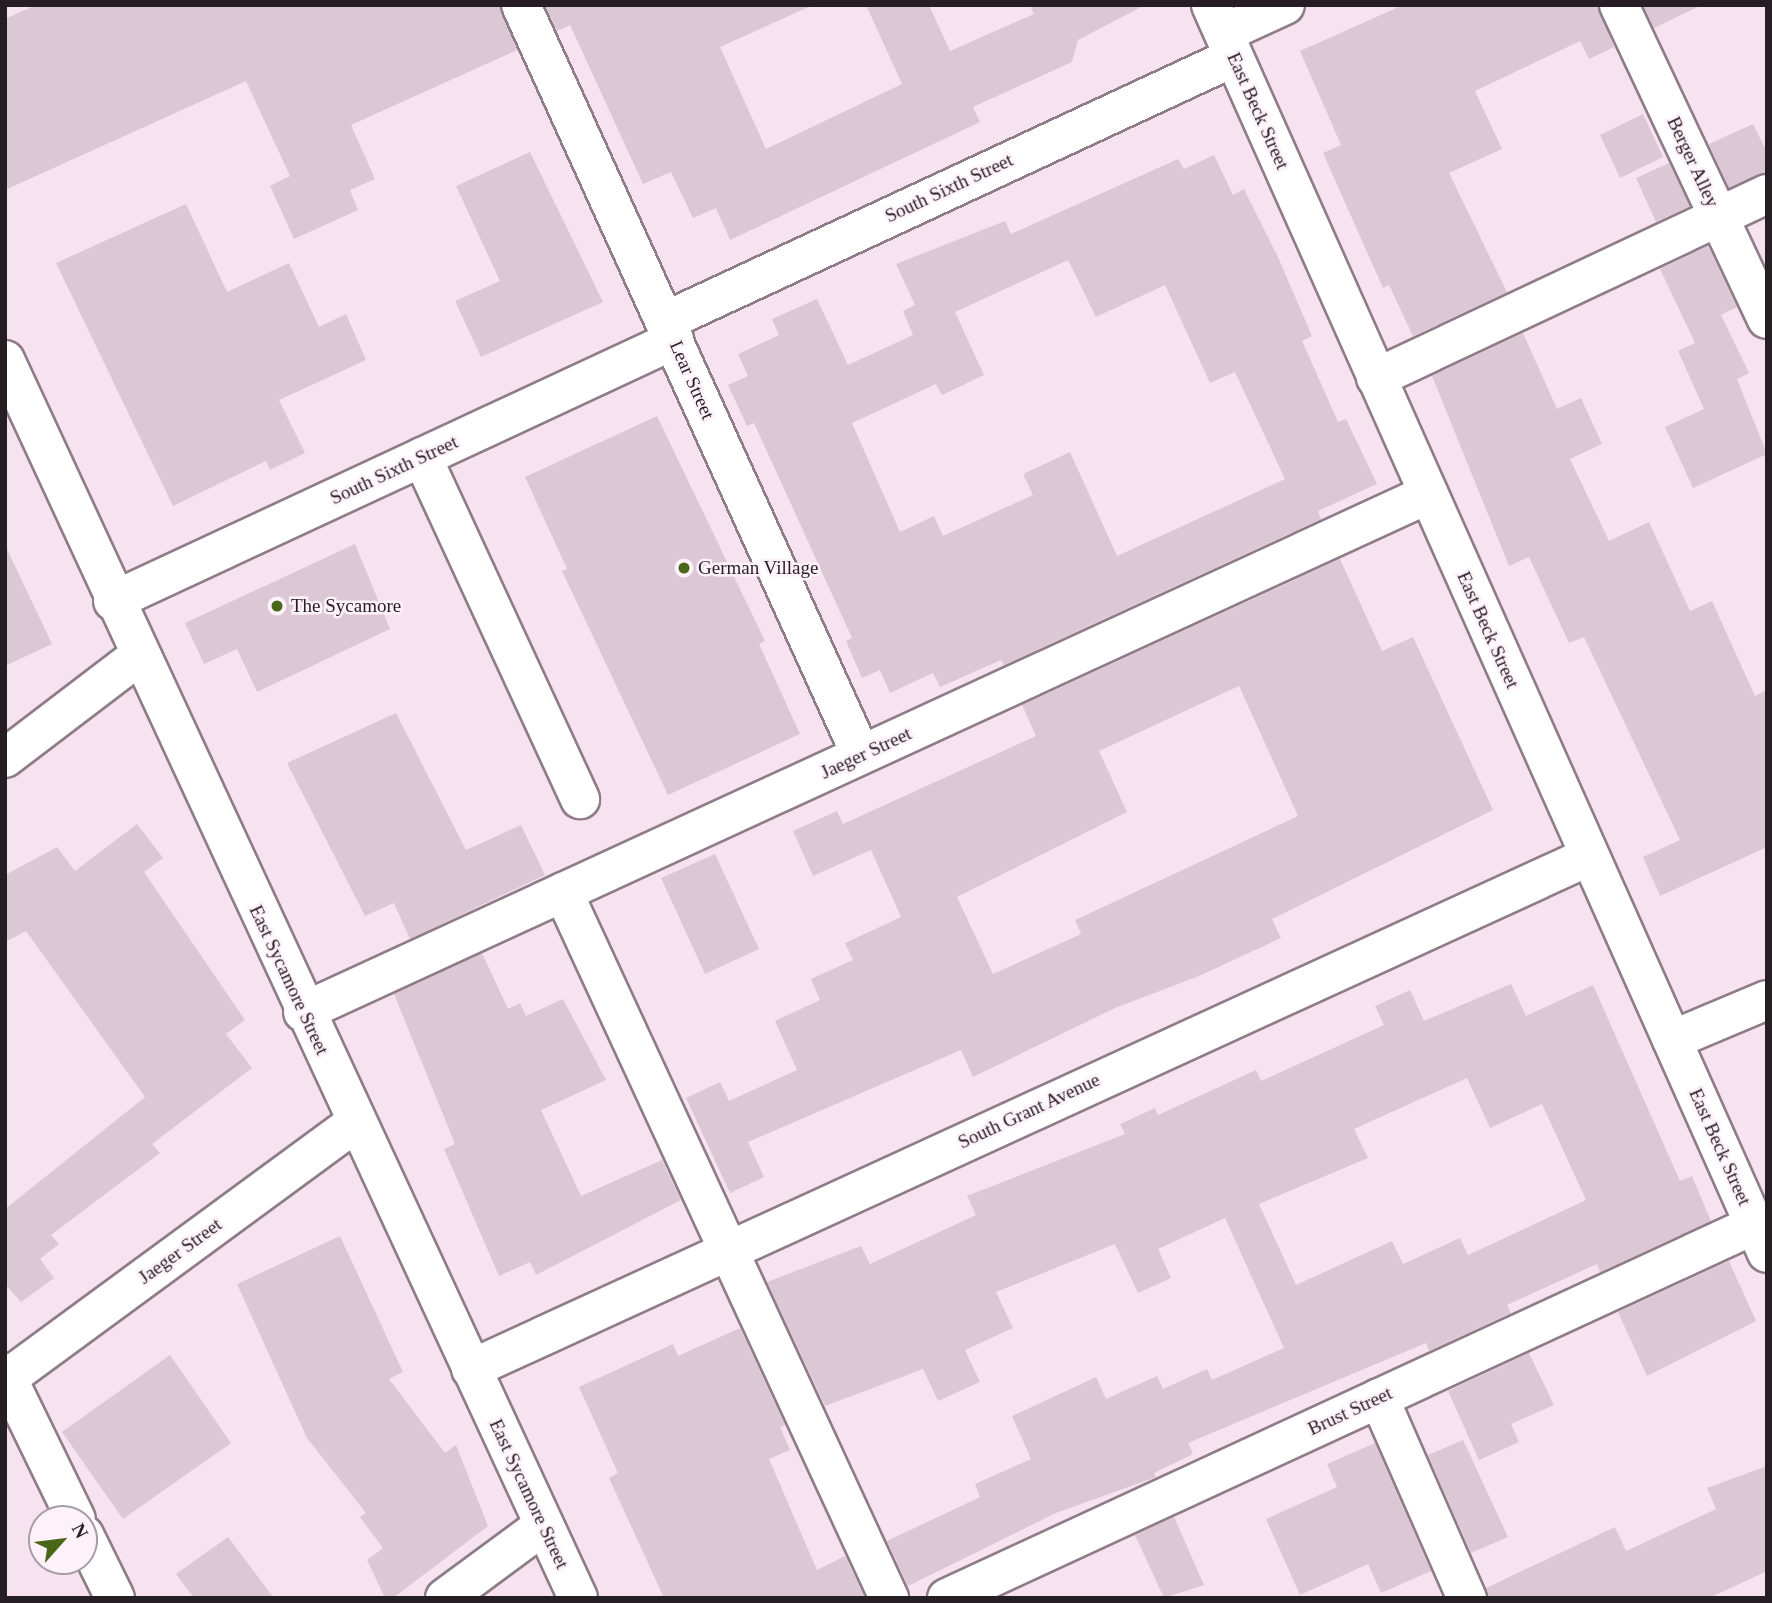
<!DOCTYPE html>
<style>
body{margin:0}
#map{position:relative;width:1772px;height:1603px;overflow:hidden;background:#f6e3ef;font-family:"Times New Roman",serif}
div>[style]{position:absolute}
.building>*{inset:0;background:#dcc8d5}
.roads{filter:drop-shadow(2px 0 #8e7c88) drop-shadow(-2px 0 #8e7c88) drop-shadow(0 2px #8e7c88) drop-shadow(0 -2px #8e7c88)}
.minor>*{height:38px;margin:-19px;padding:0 19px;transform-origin:19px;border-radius:19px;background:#fff}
.dots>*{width:19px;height:19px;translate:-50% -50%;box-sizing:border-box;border:4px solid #fef2fa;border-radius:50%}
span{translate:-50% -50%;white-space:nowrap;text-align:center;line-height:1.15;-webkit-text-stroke:5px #fef2fa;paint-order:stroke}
.street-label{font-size:19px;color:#251e23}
.poi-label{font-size:19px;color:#251e23}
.left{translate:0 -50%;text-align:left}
.frame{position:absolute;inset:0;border:7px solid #251e23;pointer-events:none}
.north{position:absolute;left:28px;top:1505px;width:70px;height:70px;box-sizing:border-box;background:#fef2fa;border:2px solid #a79da4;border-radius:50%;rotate:62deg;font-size:19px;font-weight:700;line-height:28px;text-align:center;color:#251e23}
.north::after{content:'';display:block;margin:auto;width:24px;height:32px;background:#496619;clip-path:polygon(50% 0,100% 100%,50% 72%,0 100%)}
</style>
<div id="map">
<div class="building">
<div style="clip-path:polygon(36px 5px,500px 5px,517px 50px,351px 125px,375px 179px,350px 190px,358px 210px,294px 239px,270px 186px,290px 176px,246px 81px,5px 190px,5px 19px)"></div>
<div style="clip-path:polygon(545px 5px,813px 5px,720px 47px,766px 149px,902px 84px,866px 5px,929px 5px,950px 51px,1034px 14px,1030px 5px,1145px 5px,1078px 40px,1072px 62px,973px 107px,980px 122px,730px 240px,716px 208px,693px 218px,671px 172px,643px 184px,570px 25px,557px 31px)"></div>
<div style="clip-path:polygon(1403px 5px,1597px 5px,1614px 47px,1589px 59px,1580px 41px,1475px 91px,1502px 149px,1449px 173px,1507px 292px,1413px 336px,1389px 285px,1383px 288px,1323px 153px,1341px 145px,1300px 51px)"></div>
<div style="clip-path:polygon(1643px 5px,1702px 5px,1654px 28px)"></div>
<div style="clip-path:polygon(1643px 114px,1663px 157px,1620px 178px,1600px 135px)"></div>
<div style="clip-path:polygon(1753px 124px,1767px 152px,1767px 172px,1729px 188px,1709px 144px)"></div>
<div style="clip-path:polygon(530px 152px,603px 302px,481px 357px,455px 301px,500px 281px,456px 186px)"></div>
<div style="clip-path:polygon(evenodd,1214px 155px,1233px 195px,1244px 189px,1278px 257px,1312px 336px,1302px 341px,1338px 422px,1346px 419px,1377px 484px,1318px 511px,1321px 519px,1004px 665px,1001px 660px,940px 687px,933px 673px,890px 693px,880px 670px,862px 678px,846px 641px,852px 638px,754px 423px,747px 426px,728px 385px,748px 376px,738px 354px,779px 335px,772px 319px,817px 299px,848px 365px,913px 335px,903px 311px,915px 305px,896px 264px,1005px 221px,1011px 234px,1178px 159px,1184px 169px,1214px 155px,1068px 260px,1096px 317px,1165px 285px,1210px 383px,1235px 372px,1285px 479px,1117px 556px,1070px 452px,1023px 474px,1033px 495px,943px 536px,934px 516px,900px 532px,852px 423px,936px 384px,942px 395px,984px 375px,955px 312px,1068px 260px)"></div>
<div style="clip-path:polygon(1669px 163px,1690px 206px,1656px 222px,1636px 178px)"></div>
<div style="clip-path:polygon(186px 204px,227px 292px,289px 263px,319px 327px,346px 314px,366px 360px,279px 400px,305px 453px,270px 470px,266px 461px,173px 506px,56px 263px)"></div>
<div style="clip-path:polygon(1708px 246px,1737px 307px,1721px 315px,1749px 373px,1737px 379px,1767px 454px,1693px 488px,1665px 427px,1704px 409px,1678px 351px,1695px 343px,1660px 269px)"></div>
<div style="clip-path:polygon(1523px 333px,1557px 409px,1581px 398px,1602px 444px,1570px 459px,1609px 541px,1649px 522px,1690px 611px,1712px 601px,1755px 696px,1767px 690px,1767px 847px,1660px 896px,1643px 857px,1680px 840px,1584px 637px,1569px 643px,1529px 557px,1509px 566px,1432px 376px)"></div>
<div style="clip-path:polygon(657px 416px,765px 641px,759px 644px,800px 734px,668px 795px,562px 571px,567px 569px,525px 477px)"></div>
<div style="clip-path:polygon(355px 544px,390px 629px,257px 692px,237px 649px,204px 664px,185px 623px)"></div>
<div style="clip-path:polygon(5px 545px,52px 644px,5px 666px)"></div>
<div style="clip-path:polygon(evenodd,1340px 559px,1382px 651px,1413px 637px,1493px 810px,1272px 919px,1281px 938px,1199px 976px,1115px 1008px,973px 1077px,961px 1050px,748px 1142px,764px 1177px,730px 1193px,686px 1098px,720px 1082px,729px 1101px,797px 1070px,775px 1021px,820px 1000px,811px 979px,853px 960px,845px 943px,901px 917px,871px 850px,813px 876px,793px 831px,837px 811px,843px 824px,1036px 736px,1022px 705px,1340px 559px,1239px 686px,1298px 816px,1075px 920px,1081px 934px,993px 974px,957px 897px,1127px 812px,1099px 751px,1239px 686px)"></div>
<div style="clip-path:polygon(396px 713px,466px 850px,521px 825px,545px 875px,410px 939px,394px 903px,365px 916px,287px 763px)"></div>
<div style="clip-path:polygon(137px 824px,163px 858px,144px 872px,245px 1020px,226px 1034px,252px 1068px,152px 1144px,160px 1153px,51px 1235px,59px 1244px,40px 1259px,54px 1278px,21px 1302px,5px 1284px,5px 1209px,145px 1097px,26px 931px,5px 942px,5px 875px,57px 847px,75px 871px)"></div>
<div style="clip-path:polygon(715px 854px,759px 949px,705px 974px,661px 878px)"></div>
<div style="clip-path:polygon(482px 953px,508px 1009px,520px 1003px,526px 1016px,563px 999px,606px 1080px,541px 1110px,581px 1196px,662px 1160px,681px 1200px,536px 1275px,530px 1262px,499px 1276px,444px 1149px,455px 1144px,394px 994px)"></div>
<div style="clip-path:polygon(evenodd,1511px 984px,1526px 1016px,1593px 985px,1680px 1181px,1692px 1176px,1711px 1221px,1600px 1272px,1597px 1264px,1507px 1305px,1511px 1313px,1429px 1351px,1426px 1343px,1188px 1443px,1193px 1454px,1154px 1473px,1156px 1477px,1056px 1513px,908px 1586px,887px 1541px,980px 1497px,975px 1484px,1031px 1459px,1012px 1416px,1096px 1377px,1106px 1399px,1157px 1376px,1163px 1389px,1207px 1369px,1212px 1380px,1284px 1348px,1225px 1218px,1158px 1249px,1171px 1278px,1138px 1293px,1115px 1244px,996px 1292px,1013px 1328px,965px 1350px,980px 1382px,938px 1401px,923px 1369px,825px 1406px,767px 1282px,861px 1246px,870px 1264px,976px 1215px,967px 1196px,1125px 1134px,1120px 1124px,1155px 1108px,1158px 1115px,1256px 1070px,1261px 1081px,1384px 1025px,1375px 1006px,1410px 990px,1424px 1021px,1511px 984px,1467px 1078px,1490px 1128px,1542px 1104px,1586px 1200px,1468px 1255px,1460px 1238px,1403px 1264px,1392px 1241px,1296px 1285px,1259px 1204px,1368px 1158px,1354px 1129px,1467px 1078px)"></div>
<div style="clip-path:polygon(340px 1236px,403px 1372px,389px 1379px,445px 1453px,456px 1445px,488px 1526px,393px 1598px,385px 1598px,367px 1560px,383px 1548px,360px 1517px,366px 1513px,307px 1438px,237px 1284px)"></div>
<div style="clip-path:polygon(1729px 1261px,1756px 1321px,1647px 1376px,1618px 1312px)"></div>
<div style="clip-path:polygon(740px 1328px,785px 1425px,780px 1427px,790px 1450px,769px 1459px,817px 1570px,845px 1556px,865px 1598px,664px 1598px,609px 1478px,618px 1473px,579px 1387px,673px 1344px,678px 1356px)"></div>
<div style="clip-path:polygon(1529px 1353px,1554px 1405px,1511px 1424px,1519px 1442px,1479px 1460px,1448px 1391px)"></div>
<div style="clip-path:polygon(170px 1355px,231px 1443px,123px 1519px,62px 1432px)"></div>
<div style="clip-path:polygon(1463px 1440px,1508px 1537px,1471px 1553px,1428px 1455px)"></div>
<div style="clip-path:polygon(1375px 1443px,1431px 1571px,1381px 1593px,1368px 1564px,1300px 1595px,1266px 1519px,1337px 1487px,1327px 1464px)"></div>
<div style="clip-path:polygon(1767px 1466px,1767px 1571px,1709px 1598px,1488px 1598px,1486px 1588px,1615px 1527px,1626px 1551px,1716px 1509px,1707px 1488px)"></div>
<div style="clip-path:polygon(1174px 1517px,1204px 1585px,1164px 1598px,1135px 1535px)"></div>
<div style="clip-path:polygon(228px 1537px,274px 1598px,194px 1598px,176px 1574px)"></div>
</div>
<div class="roads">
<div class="minor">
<div style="left:521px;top:5px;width:823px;rotate:65.61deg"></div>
<div style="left:1211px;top:5px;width:1366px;rotate:65.99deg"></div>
<div style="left:1619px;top:5px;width:347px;rotate:64.8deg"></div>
<div style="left:1224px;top:33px;width:67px;rotate:-24.7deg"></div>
<div style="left:666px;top:321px;width:626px;rotate:-24.93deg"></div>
<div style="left:5px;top:360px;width:1364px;rotate:65.16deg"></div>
<div style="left:1376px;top:378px;width:432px;rotate:-25.2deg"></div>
<div style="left:422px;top:457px;width:377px;rotate:65.2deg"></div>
<div style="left:113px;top:601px;width:619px;rotate:-24.95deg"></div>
<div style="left:5px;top:758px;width:168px;rotate:-37.3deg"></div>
<div style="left:563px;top:892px;width:778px;rotate:65.21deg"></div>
<div style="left:303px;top:1012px;width:1239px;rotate:-24.72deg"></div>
<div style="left:1672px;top:1040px;width:103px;rotate:-22.8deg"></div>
<div style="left:471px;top:1369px;width:1229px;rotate:-24.63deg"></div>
<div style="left:5px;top:1373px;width:162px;rotate:64.1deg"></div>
<div style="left:5px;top:1380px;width:434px;rotate:-36.3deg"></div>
<div style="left:1379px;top:1398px;width:219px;rotate:66.3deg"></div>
<div style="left:84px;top:1535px;width:70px;rotate:63.8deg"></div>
<div style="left:445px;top:1598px;width:123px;rotate:-36.4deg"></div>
<div style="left:947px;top:1598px;width:889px;rotate:-24.81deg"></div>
</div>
</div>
<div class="dots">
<div style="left:684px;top:568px;background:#496619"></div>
<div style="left:277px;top:606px;background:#496619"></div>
</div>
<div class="street-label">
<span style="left:1258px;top:111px;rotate:66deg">East Beck Street</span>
<span style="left:1693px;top:162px;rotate:65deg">Berger Alley</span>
<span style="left:949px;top:188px;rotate:-25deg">South Sixth Street</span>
<span style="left:692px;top:380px;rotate:66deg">Lear Street</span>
<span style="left:394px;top:470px;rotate:-25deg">South Sixth Street</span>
<span style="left:1488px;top:630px;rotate:66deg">East Beck Street</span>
<span style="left:866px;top:753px;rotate:-25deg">Jaeger Street</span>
<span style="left:289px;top:980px;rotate:65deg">East Sycamore Street</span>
<span style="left:1029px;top:1111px;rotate:-25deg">South Grant Avenue</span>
<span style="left:1720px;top:1147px;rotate:66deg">East Beck Street</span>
<span style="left:180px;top:1251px;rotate:-36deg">Jaeger Street</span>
<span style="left:1350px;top:1411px;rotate:-25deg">Brust Street</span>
<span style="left:529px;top:1494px;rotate:65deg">East Sycamore Street</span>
</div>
<div class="poi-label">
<span class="left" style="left:698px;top:568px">German Village</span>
<span class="left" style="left:291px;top:606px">The Sycamore</span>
</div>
<div class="frame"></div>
<div class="north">N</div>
</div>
